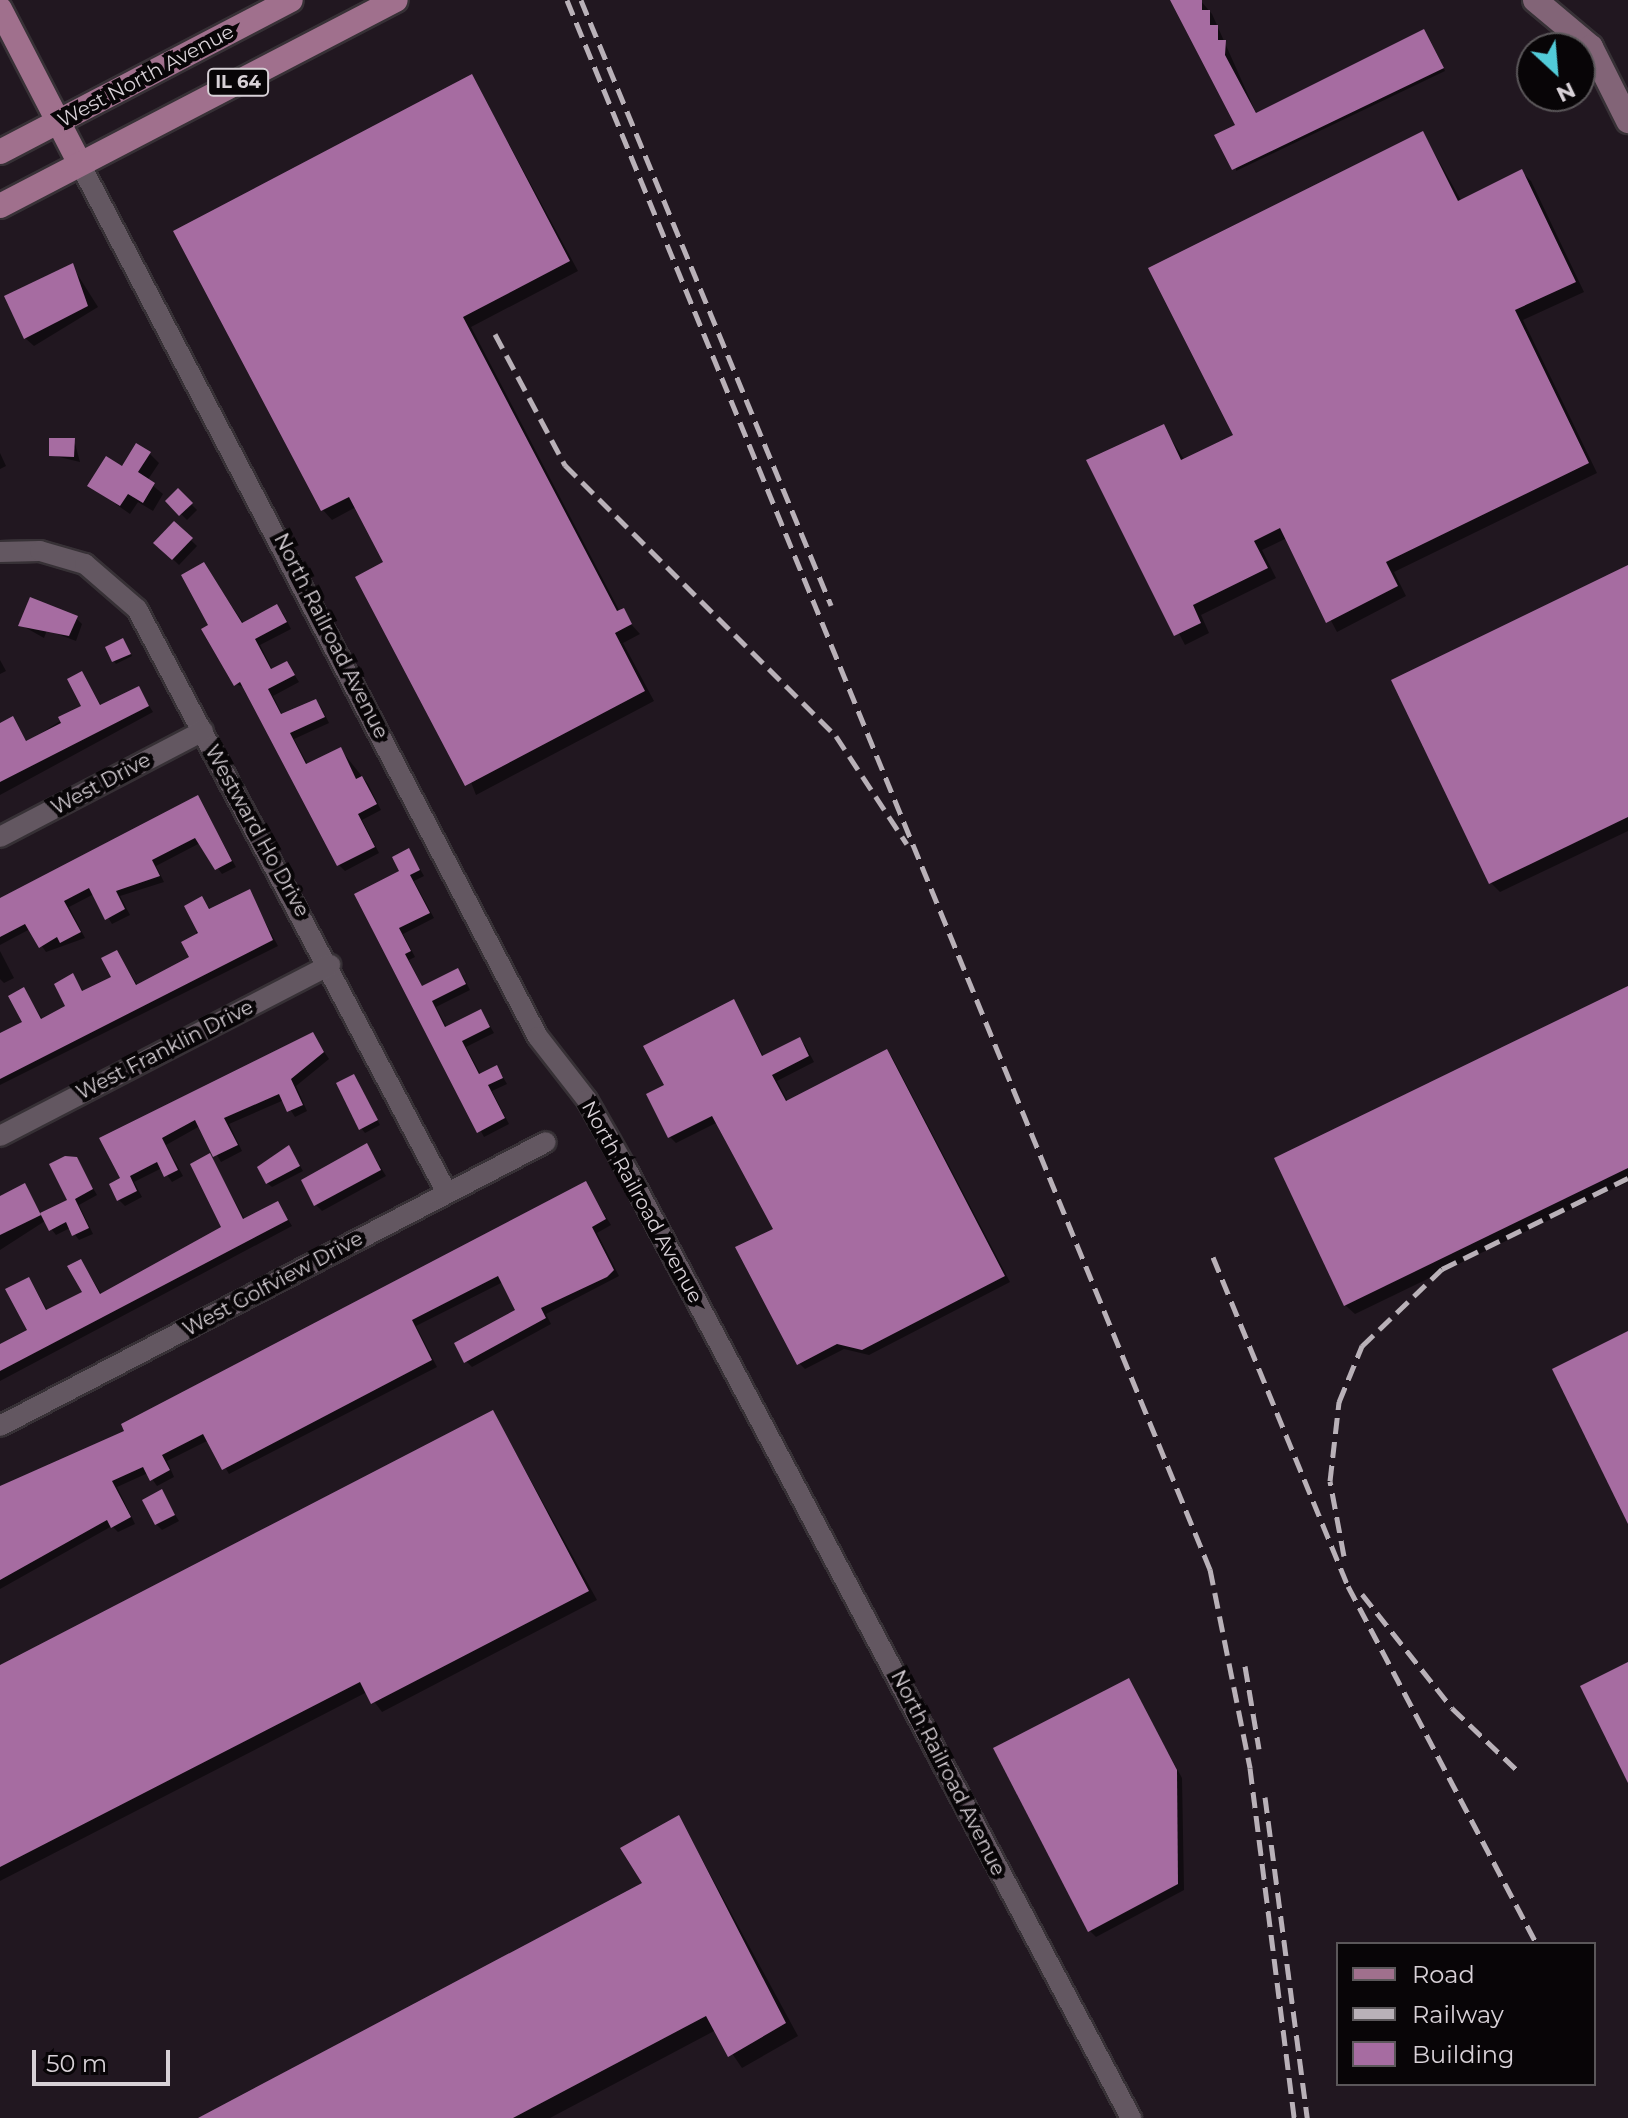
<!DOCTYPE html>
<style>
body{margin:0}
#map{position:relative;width:1628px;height:2118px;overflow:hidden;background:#211720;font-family:Montserrat,sans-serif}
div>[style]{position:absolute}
.shadow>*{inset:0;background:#0007}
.building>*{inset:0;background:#a66ca1}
.roads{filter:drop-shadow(2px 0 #373136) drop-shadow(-2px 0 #373136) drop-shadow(0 2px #373136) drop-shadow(0 -2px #373136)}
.street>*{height:20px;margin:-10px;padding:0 10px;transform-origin:10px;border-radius:10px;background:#635761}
.secondary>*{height:24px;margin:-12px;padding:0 12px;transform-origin:12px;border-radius:12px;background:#826477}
.primary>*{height:24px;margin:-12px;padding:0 12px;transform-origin:12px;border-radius:12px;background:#a0708d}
.rail>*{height:5px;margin-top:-2.5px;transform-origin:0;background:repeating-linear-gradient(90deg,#b9b1b8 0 16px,transparent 0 24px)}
span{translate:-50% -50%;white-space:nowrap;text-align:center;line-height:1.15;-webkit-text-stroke:8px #080507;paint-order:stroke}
.shield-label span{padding:2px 6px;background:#080507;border:2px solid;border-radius:6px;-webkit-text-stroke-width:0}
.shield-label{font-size:18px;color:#d8d1d7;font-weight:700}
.street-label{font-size:20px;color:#d8d1d7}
.legend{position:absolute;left:1336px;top:1942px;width:260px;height:144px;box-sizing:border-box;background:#080507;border:2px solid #5b575a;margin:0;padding:10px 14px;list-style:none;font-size:24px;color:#d8d1d7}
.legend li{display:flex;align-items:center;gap:16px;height:40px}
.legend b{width:40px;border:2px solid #5b575a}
.north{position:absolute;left:1516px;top:32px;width:80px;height:80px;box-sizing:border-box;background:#080507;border:2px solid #5b575a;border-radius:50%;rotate:154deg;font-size:22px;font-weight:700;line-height:32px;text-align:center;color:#d8d1d7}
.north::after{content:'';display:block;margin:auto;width:28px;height:36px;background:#52cbd8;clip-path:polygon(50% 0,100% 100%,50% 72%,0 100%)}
.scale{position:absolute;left:32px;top:2050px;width:138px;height:36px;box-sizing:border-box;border:4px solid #d8d1d7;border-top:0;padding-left:10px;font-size:24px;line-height:28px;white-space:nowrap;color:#d8d1d7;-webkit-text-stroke:6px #080507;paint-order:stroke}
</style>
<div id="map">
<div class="shadow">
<div style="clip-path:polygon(1172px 0,1200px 0,1212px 14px,1257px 115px,1426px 34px,1445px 71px,1236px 171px,1237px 126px)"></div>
<div style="clip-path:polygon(472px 76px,578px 271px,471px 327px,620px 612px,640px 634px,623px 643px,654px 701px,476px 795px,386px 563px,356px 507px,332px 520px,323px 510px)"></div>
<div style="clip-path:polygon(1423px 133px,1462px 202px,1521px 171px,1531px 181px,1584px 292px,1523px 320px,1597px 473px,1394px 572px,1406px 596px,1337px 632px,1287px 538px,1262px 550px,1276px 578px,1201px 615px,1209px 633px,1185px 645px,1089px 461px,1163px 426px,1185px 461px,1236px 436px)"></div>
<div style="clip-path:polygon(72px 266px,98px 307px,34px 346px,25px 338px)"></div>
<div style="clip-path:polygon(74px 440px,80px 462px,51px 455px)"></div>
<div style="clip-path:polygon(0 453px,6px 466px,0 469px)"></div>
<div style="clip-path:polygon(149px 453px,159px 463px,147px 481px,163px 494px,153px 511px,138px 502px,130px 514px,90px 486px)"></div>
<div style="clip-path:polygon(178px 491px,197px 510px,187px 520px,168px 501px)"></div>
<div style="clip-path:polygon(174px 524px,197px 546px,179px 565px,156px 543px)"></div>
<div style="clip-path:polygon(204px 565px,244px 624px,277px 607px,283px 613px,291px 629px,260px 645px,273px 671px,287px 663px,299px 682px,273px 696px,283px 716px,316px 701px,321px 707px,329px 723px,294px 739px,308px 765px,341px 750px,368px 784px,381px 810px,362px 820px,379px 853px,345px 871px,339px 865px,246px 688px,236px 684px,211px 626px)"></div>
<div style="clip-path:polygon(1628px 568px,1628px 831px,1500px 892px,1491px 883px)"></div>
<div style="clip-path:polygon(76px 618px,82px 624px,76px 641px,47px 630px,44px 638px,21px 625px)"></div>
<div style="clip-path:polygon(125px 643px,132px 656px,116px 664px,114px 661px)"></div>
<div style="clip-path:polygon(0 660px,6px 671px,0 674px)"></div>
<div style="clip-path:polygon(82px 674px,102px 707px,138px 688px,153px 712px,0 795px,0 725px,13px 718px,27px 742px,84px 706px)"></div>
<div style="clip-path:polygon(198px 798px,236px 867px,222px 874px,200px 843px,156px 866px,164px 882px,120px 896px,130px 915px,112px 924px,94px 894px,69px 907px,85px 938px,46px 952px,30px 929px,0 945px,0 900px)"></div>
<div style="clip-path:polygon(409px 850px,424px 876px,414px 881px,434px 918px,403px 934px,415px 957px,409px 960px,423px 988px,458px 970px,463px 976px,470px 990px,436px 1007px,447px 1028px,481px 1011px,494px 1033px,466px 1047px,481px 1075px,497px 1067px,507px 1084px,492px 1091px,509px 1124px,484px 1137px,357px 895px,402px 871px)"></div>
<div style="clip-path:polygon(249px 892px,278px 946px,0 1085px,0 1035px,24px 1023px,24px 990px,43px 1020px,68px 1007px,73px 976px,84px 992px,114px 978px,117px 952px,138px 986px,192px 958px,202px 899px,211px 910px)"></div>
<div style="clip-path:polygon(0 951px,14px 978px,4px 983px,0 979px)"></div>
<div style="clip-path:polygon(1628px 989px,1628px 1182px,1355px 1314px,1345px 1305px)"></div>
<div style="clip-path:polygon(733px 1002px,764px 1057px,799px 1039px,805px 1045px,814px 1062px,777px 1081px,788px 1102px,886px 1051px,892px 1057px,1010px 1282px,869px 1355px,844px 1349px,805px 1369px,799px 1363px,775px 1229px,718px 1122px,676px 1143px,670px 1137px,666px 1086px)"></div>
<div style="clip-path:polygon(313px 1035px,329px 1059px,296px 1086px,307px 1111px,295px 1117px,284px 1100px,229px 1124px,242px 1151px,221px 1162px,200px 1126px,166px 1145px,183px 1176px,172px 1182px,162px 1168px,134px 1182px,142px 1197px,125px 1206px,119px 1200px,122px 1179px,102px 1139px)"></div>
<div style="clip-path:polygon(354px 1076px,380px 1125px,365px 1133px,361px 1128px)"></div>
<div style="clip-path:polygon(367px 1145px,386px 1176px,322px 1211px,316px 1205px)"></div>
<div style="clip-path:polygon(289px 1147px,303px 1171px,272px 1187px,267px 1183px)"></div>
<div style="clip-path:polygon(210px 1156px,245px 1220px,278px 1203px,292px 1226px,0 1381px,0 1346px,29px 1331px,29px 1279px,48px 1311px,84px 1293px,81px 1261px,102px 1295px,224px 1228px)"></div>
<div style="clip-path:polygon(76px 1159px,97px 1195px,79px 1205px,93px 1234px,79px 1240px,70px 1228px,56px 1235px,45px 1221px,0 1250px,0 1198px,24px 1186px,42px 1215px,70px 1201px)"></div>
<div style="clip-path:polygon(586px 1184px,611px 1225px,597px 1233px,619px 1276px,546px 1314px,551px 1324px,472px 1367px,466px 1361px,518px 1311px,503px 1282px,416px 1326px,437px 1367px,229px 1474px,209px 1440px,167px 1461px,174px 1477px,157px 1486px,148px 1473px,117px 1487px,135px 1524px,118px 1532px,112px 1526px,0 1589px,0 1489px,127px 1432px)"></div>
<div style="clip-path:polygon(493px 1412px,597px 1600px,382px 1712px,367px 1692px,0 1881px,0 1668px)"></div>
<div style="clip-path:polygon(161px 1492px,179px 1521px,162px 1530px,156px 1524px)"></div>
<div style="clip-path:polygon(1128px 1680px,1182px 1778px,1184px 1890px,1096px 1937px,1090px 1931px)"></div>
<div style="clip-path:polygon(679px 1817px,798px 2036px,742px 2068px,716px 2030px,550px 2118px,202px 2118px,645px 1884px)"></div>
</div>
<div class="building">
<div style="clip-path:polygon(1170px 0,1202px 0,1202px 10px,1210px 10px,1210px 25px,1218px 25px,1218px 40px,1226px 40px,1225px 55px,1256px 113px,1424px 29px,1444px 68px,1232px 170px,1214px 135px,1235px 125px)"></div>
<div style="clip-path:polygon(472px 74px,570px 261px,463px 317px,617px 611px,624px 608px,632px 624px,615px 633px,645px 691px,465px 786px,355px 577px,383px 562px,349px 497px,321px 511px,173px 231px)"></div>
<div style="clip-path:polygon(1423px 131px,1458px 201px,1522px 169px,1576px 282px,1515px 310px,1589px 463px,1386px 562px,1398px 586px,1326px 623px,1280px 528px,1254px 541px,1268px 568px,1193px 605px,1201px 623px,1174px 636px,1086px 460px,1164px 424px,1181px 460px,1233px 435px,1148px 268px)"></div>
<div style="clip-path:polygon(73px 263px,88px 306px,24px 339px,4px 296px)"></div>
<div style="clip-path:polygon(49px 438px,75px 438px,74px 457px,49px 456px)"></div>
<div style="clip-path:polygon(136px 443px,151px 452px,138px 472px,155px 483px,143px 503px,128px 494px,120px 506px,87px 486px,106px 456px,122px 466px)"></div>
<div style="clip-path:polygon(178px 488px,193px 503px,179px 516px,165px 501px)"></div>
<div style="clip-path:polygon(174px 521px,193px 538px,172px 560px,153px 543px)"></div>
<div style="clip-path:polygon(204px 562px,242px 623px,277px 604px,287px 622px,255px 639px,271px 669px,287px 661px,295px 675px,268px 689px,281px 714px,316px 699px,325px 717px,290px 733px,306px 764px,341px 747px,356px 779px,362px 776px,377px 804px,358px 814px,375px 847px,337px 866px,240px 682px,234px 686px,201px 629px,208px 625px,181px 575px)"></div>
<div style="clip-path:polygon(1628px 565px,1628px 817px,1489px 884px,1391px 680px)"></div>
<div style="clip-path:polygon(30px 597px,78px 616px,69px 636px,18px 626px)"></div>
<div style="clip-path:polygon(123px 638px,131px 654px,112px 662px,105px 647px)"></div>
<div style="clip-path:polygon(82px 671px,100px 705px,139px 686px,149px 706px,0 782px,0 723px,13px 716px,26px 741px,61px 723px,58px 717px,81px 706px,67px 679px)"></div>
<div style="clip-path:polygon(198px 795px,232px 861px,215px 870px,195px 838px,152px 860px,160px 876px,116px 891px,125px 909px,105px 920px,89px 888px,64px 901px,81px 932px,60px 943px,57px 937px,39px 948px,25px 924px,0 937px,0 898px)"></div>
<div style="clip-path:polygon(409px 848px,420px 870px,410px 875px,430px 913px,399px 928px,411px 951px,405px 954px,422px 986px,458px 968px,466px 984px,432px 1001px,445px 1027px,481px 1009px,490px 1027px,462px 1041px,479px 1074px,497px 1065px,503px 1078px,488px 1085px,505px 1118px,477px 1133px,354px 894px,399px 871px,392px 857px)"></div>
<div style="clip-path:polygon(250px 889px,273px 940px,0 1079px,0 1033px,22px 1022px,8px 996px,24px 987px,41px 1019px,65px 1006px,54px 984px,73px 973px,82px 991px,111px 977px,101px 958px,117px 950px,136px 985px,189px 957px,181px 942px,198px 933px,184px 906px,202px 896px,209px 909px)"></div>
<div style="clip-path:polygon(1628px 986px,1628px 1168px,1344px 1306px,1274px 1158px)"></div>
<div style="clip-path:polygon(734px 999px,762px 1056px,800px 1037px,809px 1056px,772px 1075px,786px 1101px,887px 1049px,1005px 1276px,862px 1350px,837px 1344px,797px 1365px,735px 1247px,773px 1229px,712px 1116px,668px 1138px,646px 1094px,664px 1085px,643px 1046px)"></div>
<div style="clip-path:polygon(313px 1032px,324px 1052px,291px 1079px,303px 1105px,287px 1112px,279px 1094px,224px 1118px,238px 1145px,213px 1157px,195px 1120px,162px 1138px,178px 1170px,164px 1177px,157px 1162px,130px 1176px,137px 1191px,117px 1201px,109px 1184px,120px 1178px,99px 1138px)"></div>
<div style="clip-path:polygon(354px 1074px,378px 1120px,359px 1130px,336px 1083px)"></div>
<div style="clip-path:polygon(367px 1143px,381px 1170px,314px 1206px,301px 1180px)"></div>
<div style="clip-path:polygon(289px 1145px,300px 1166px,266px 1184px,257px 1167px)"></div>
<div style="clip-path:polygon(210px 1153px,243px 1219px,278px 1201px,288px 1220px,0 1371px,0 1344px,27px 1330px,5px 1289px,29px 1277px,46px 1310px,82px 1292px,67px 1266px,81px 1259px,100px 1294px,221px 1227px,190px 1164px)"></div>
<div style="clip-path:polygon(65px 1156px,77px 1157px,93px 1189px,75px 1199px,89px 1228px,72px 1236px,66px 1222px,49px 1231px,40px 1213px,67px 1200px,49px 1164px)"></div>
<div style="clip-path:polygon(586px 1181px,606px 1219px,592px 1227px,614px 1270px,607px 1277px,541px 1308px,546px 1318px,464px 1363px,454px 1343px,515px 1310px,498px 1276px,412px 1320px,432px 1360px,222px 1470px,203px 1434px,162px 1455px,170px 1470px,150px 1481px,143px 1467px,112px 1481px,131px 1517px,111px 1528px,107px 1520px,0 1580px,0 1486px,124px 1431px,121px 1424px)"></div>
<div style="clip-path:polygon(25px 1183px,41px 1215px,0 1235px,0 1196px)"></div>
<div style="clip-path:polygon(1628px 1331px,1628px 1524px,1552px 1369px)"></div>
<div style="clip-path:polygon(493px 1410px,589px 1591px,371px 1704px,360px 1682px,0 1867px,0 1665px)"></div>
<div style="clip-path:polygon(162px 1489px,175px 1515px,155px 1525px,142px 1500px)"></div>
<div style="clip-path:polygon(1628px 1662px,1628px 1783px,1580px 1686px)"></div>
<div style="clip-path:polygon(1129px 1678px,1177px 1770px,1178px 1884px,1088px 1932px,993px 1748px)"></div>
<div style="clip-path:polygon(679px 1815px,786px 2023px,728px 2057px,706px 2016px,513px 2118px,198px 2118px,642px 1883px,620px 1848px)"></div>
</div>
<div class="roads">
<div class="street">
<div style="left:80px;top:164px;width:986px;rotate:62.32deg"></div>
<div style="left:538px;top:1037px;width:80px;rotate:52.1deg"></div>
<div style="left:587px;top:1100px;width:81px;rotate:60.3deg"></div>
<div style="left:627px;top:1170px;width:1074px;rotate:62deg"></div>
<div style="left:0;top:552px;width:40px;rotate:-1.4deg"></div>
<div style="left:40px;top:551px;width:47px;rotate:16.1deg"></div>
<div style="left:85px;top:564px;width:69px;rotate:40.9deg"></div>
<div style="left:137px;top:609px;width:661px;rotate:62.04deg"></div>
<div style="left:0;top:837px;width:229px;rotate:-27.6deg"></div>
<div style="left:0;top:1136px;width:372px;rotate:-27.4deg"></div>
<div style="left:0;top:1426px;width:615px;rotate:-27.48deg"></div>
</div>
<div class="secondary">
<div style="left:1535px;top:0;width:73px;rotate:40deg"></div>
<div style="left:1591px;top:47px;width:83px;rotate:63.4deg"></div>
</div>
<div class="primary">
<div style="left:0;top:9px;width:174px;rotate:62.7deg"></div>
<div style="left:0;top:152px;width:328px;rotate:-27.6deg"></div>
<div style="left:0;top:206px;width:446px;rotate:-27.5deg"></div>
</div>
</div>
<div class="rail">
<div style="left:567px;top:0;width:1696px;rotate:67.72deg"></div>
<div style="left:1210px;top:1569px;width:203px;rotate:78.6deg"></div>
<div style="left:1250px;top:1768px;width:353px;rotate:82.8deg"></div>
<div style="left:581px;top:0;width:655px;rotate:67.55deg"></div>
<div style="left:495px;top:334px;width:149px;rotate:61.9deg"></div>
<div style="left:565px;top:465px;width:383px;rotate:45deg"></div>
<div style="left:836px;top:736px;width:129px;rotate:56.7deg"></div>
<div style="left:1213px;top:1257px;width:356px;rotate:67.7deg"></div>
<div style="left:1348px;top:1586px;width:405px;rotate:62.2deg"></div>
<div style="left:1344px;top:1556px;width:76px;rotate:-100.6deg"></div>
<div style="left:1330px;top:1481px;width:80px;rotate:-83.5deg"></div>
<div style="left:1339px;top:1402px;width:61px;rotate:-67.7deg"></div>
<div style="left:1362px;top:1346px;width:111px;rotate:-43.9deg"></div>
<div style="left:1442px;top:1269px;width:207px;rotate:-26.1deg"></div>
<div style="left:1362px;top:1594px;width:145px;rotate:51.7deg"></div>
<div style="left:1452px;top:1708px;width:95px;rotate:43.7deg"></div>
<div style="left:1245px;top:1666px;width:84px;rotate:80.4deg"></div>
<div style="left:1265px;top:1797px;width:324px;rotate:82.5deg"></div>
</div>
<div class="shield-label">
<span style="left:238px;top:82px">IL 64</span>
</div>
<div class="street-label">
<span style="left:146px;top:76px;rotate:-28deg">West North Avenue</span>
<span style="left:331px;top:636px;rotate:63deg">North Railroad Avenue</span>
<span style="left:101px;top:784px;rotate:-28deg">West Drive</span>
<span style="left:257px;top:831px;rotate:61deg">Westward Ho Drive</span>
<span style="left:165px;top:1050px;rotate:-27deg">West Franklin Drive</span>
<span style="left:642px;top:1202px;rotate:61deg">North Railroad Avenue</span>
<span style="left:273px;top:1284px;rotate:-28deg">West Golfview Drive</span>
<span style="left:948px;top:1773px;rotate:63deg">North Railroad Avenue</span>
</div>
<ul class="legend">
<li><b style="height:10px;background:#a0708d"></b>Road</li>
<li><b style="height:10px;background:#b9b1b8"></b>Railway</li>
<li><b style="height:22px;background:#a66ca1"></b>Building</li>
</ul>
<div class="north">N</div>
<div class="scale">50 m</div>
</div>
